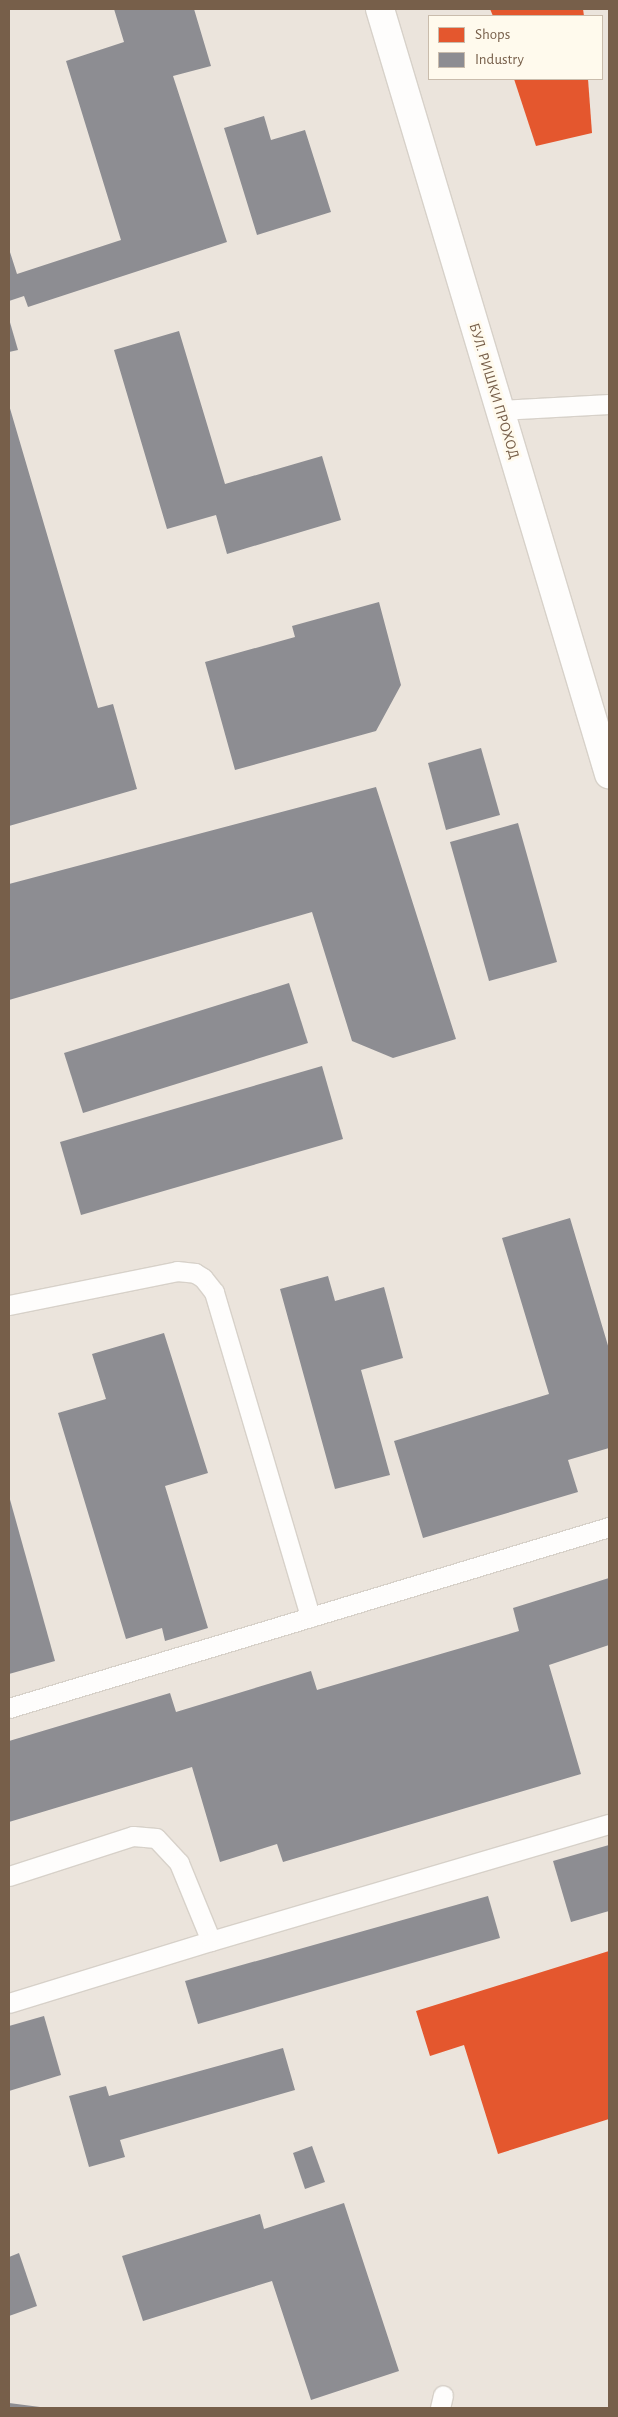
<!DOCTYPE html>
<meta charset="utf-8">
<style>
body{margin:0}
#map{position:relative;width:618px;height:2417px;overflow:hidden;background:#f8f4eb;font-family:"Alegreya Sans",sans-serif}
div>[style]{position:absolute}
.industrial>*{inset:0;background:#ebe4dc}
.shops>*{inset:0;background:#e4572e}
.industry>*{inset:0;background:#8d8d92}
.roads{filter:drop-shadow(1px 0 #d7d1c9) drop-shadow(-1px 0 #d7d1c9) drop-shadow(0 1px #d7d1c9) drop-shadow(0 -1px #d7d1c9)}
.service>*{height:19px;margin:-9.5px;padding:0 9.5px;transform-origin:9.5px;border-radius:9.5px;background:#fefdfc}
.secondary>*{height:28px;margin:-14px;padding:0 14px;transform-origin:14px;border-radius:14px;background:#fefdfc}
span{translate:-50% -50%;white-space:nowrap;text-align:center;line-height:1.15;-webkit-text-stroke:5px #fffaed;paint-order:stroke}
.street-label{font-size:15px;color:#775f4a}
.frame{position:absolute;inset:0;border:10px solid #775f4a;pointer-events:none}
.legend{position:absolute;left:428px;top:15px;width:175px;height:65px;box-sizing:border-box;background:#fffaed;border:1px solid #c9bcac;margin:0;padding:6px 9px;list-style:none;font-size:15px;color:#775f4a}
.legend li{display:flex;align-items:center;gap:10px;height:25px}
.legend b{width:25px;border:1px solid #c9bcac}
</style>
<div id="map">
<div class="industrial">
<div style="clip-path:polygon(evenodd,9px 9px,609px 9px,609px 2408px,9px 2408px,9px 9px,429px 16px,602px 16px,602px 79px,429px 79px,429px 16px)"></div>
</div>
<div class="shops">
<div style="clip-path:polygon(490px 9px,583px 9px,584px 16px,493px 16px)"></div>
<div style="clip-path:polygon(514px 79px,588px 79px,592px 133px,536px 146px)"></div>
<div style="clip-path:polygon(609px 1951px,609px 2119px,498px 2154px,464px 2045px,430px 2056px,416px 2011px)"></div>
</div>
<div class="industry">
<div style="clip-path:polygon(114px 9px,194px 9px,211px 66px,173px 76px,227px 242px,28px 307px,24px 296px,9px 301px,9px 249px,17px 274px,121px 240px,66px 61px,124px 42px)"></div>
<div style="clip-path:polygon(264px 116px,271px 140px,305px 130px,331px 212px,257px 235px,224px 128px)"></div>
<div style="clip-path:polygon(9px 319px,18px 350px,9px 352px)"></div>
<div style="clip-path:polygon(179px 331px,225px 484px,322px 456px,341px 520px,227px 554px,216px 515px,167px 529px,114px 350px)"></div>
<div style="clip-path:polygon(9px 405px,98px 708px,113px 704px,137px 789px,9px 826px)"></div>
<div style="clip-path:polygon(379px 602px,401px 685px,376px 731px,235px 770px,205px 662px,295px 637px,292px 626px)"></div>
<div style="clip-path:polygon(481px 748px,500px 815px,446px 830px,428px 763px)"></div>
<div style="clip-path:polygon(376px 787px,456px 1039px,393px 1058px,352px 1041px,312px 912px,9px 1000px,9px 884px)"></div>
<div style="clip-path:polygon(518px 823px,557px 962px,489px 981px,450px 842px)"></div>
<div style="clip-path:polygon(289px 983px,308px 1043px,83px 1113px,64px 1053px)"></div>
<div style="clip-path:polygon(322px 1066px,343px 1139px,81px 1215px,60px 1142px)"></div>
<div style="clip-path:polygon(570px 1218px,609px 1349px,609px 1448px,568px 1460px,578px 1492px,423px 1538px,394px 1441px,549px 1394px,502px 1238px)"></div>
<div style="clip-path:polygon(328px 1276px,335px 1301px,384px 1287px,403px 1358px,361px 1370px,390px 1475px,335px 1489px,280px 1289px)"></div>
<div style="clip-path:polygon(164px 1333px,208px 1473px,165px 1486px,208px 1628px,165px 1641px,162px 1628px,126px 1639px,58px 1413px,106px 1399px,92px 1354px)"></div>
<div style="clip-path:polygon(9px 1496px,55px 1661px,9px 1674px)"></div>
<div style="clip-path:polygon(609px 1578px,609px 1645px,549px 1665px,581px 1774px,283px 1862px,277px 1844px,220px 1862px,192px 1767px,9px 1822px,9px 1741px,170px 1693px,176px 1712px,311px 1671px,317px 1690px,519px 1631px,513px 1608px)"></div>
<div style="clip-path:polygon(609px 1845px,609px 1911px,571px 1922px,553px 1861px)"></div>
<div style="clip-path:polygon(488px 1896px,500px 1938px,198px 2024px,185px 1981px)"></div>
<div style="clip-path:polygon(44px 2016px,61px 2075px,9px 2091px,9px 2026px)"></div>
<div style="clip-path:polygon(283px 2048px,295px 2090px,120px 2140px,125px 2157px,89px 2167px,69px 2096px,106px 2086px,109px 2096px)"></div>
<div style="clip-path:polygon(312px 2146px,325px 2182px,305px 2189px,293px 2153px)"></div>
<div style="clip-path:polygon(344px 2203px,399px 2371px,311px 2400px,272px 2281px,143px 2321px,122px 2256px,260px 2214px,264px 2229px)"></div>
<div style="clip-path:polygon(19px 2253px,37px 2306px,9px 2316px,9px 2257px)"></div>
<div style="clip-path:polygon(9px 2403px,40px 2407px,40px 2408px,9px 2408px)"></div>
</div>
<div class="roads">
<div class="service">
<div style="left:500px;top:410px;width:109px;rotate:-3.2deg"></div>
<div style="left:9px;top:1305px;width:171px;rotate:-11.4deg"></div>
<div style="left:177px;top:1271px;width:18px;rotate:6deg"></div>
<div style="left:195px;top:1273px;width:9px;rotate:32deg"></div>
<div style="left:203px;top:1278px;width:18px;rotate:52deg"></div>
<div style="left:214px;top:1292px;width:339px;rotate:73.5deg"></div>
<div style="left:9px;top:1708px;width:627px;rotate:-16.79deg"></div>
<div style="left:9px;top:1876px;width:130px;rotate:-17.9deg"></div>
<div style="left:133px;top:1836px;width:23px;rotate:5deg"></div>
<div style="left:156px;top:1838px;width:34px;rotate:47deg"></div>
<div style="left:179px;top:1863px;width:84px;rotate:67.7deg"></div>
<div style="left:9px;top:2003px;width:211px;rotate:-17.1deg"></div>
<div style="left:211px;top:1941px;width:415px;rotate:-16.4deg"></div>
<div style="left:440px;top:2408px;width:13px;rotate:-77deg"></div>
</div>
<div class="secondary">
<div style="left:380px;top:9px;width:799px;rotate:73.34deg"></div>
</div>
</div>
<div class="street-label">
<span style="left:494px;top:391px;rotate:73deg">БУЛ. РИШКИ ПРОХОД</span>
</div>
<div class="frame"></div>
<ul class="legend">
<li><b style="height:14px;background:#e4572e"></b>Shops</li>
<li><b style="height:14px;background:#8d8d92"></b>Industry</li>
</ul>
</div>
